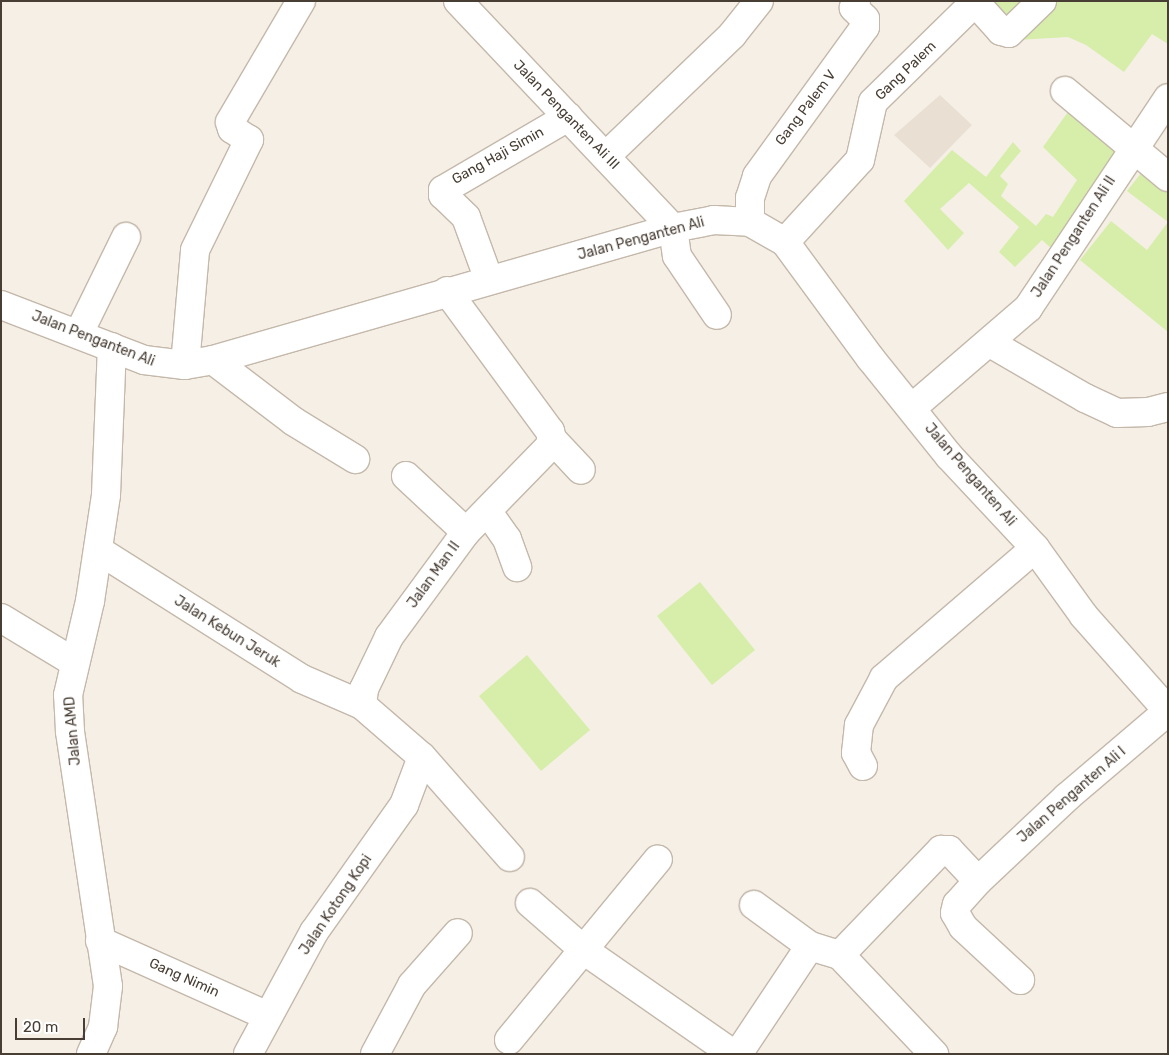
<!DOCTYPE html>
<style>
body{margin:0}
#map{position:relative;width:1169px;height:1055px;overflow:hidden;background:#f5efe6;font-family:Rubik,sans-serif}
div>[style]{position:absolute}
.residential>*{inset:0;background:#e9e0d3}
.green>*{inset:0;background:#d6eeaa}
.roads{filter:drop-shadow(1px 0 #c4b8aa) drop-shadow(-1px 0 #c4b8aa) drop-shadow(0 1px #c4b8aa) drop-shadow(0 -1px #c4b8aa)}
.minor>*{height:28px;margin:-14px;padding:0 14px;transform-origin:14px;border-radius:14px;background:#fff}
.tertiary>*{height:28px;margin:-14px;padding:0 14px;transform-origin:14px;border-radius:14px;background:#fff}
span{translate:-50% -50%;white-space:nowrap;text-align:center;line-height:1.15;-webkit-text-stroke:4.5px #fff;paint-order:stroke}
.street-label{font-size:14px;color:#483e34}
.frame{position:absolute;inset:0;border:2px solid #483e34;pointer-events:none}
.scale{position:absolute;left:15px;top:1018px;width:70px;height:22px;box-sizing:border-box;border:2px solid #483e34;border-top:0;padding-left:6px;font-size:15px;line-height:18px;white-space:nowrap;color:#483e34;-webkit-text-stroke:4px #fff;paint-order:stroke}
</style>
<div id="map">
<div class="residential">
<div style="clip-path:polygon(940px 95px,972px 125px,930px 168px,894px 135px)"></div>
</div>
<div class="green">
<div style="clip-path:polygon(970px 1px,1168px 1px,1168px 44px,1152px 34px,1124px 72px,1086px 45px,1068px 37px,1017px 40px)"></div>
<div style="clip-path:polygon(1075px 102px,1121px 154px,1063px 259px,1042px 240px,1015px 267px,999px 252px,1019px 227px,969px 183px,940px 209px,964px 233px,948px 250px,904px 201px,952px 150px,986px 177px,1013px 142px,1021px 151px,1000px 176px,1008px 184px,1001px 196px,1036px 226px,1046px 214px,1053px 217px,1077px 180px,1043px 147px)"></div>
<div style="clip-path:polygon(1145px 168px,1168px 181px,1168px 332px,1080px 260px,1111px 221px,1147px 250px,1168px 222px,1127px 191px)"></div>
<div style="clip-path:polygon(700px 582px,755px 650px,712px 685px,657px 616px)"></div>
<div style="clip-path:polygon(527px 655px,590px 730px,541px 771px,479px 696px)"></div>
</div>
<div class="roads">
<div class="minor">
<div style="left:458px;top:1px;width:313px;rotate:46.6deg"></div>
<div style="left:673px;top:228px;width:28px;rotate:82deg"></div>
<div style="left:677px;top:256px;width:71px;rotate:55.9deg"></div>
<div style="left:974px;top:1px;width:40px;rotate:48deg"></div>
<div style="left:1001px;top:31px;width:8px;rotate:14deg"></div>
<div style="left:1009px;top:33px;width:46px;rotate:-44.1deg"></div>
<div style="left:1065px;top:91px;width:134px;rotate:39.9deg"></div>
<div style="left:606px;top:156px;width:175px;rotate:-43.8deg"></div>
<div style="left:732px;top:35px;width:43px;rotate:-51.5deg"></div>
<div style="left:750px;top:222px;width:24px;rotate:-90deg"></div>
<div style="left:750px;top:198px;width:23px;rotate:-72deg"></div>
<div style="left:757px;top:176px;width:184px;rotate:-54.1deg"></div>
<div style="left:865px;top:27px;width:8px;rotate:-90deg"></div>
<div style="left:865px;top:19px;width:16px;rotate:-135deg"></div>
<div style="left:854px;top:8px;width:7px;rotate:-74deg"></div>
<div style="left:785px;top:242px;width:111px;rotate:-47.6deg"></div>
<div style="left:860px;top:160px;width:59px;rotate:-77.4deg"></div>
<div style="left:873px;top:102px;width:143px;rotate:-44.4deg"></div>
<div style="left:489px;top:280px;width:67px;rotate:-110.1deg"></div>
<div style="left:466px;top:217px;width:32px;rotate:-136deg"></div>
<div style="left:443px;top:195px;width:5px;rotate:-90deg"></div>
<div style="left:443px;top:190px;width:145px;rotate:-30.3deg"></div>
<div style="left:447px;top:291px;width:174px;rotate:53.7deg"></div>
<div style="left:550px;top:431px;width:8px;rotate:76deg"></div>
<div style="left:552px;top:439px;width:9px;rotate:111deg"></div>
<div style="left:549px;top:447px;width:119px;rotate:134.3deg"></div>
<div style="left:466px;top:532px;width:130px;rotate:126.3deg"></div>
<div style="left:389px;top:637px;width:58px;rotate:115.7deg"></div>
<div style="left:364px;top:689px;width:16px;rotate:97deg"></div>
<div style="left:362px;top:705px;width:79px;rotate:40.9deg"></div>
<div style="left:422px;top:757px;width:133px;rotate:48.7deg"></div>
<div style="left:79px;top:333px;width:107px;rotate:-63.9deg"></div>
<div style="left:990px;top:343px;width:110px;rotate:30.1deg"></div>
<div style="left:1085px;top:398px;width:35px;rotate:25deg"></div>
<div style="left:1117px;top:413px;width:31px;rotate:-2deg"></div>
<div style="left:1148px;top:412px;width:21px;rotate:-14deg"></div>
<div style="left:213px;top:360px;width:101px;rotate:37.3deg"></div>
<div style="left:293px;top:421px;width:73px;rotate:31.5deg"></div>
<div style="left:185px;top:365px;width:115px;rotate:-85deg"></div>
<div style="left:195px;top:250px;width:123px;rotate:-63.9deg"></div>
<div style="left:249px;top:140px;width:20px;rotate:-147deg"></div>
<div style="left:232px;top:129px;width:7px;rotate:-106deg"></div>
<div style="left:230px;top:122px;width:140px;rotate:-59.6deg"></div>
<div style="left:913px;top:407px;width:152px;rotate:-40.7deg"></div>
<div style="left:1028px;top:308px;width:252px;rotate:-56.3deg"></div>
<div style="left:552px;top:439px;width:42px;rotate:46.9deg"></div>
<div style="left:406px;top:476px;width:82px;rotate:43deg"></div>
<div style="left:488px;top:512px;width:33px;rotate:55deg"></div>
<div style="left:507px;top:539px;width:30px;rotate:70deg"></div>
<div style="left:98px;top:550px;width:241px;rotate:32.3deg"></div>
<div style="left:302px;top:679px;width:65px;rotate:23.4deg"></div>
<div style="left:1px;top:618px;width:85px;rotate:31.1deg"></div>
<div style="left:863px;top:766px;width:15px;rotate:-118deg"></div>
<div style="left:856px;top:753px;width:28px;rotate:-84deg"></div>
<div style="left:859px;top:725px;width:53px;rotate:-62deg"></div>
<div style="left:884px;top:678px;width:199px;rotate:-40.7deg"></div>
<div style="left:978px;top:881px;width:31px;rotate:132deg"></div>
<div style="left:957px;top:904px;width:9px;rotate:103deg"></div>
<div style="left:955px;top:913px;width:16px;rotate:60deg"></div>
<div style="left:963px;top:927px;width:78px;rotate:42.9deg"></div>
<div style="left:530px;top:903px;width:73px;rotate:41.1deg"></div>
<div style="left:585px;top:951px;width:180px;rotate:34.8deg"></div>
<div style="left:754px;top:905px;width:69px;rotate:36.2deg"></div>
<div style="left:100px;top:941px;width:184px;rotate:24.1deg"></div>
<div style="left:840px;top:955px;width:137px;rotate:46.5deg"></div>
<div style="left:509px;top:1040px;width:234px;rotate:-50.5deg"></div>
<div style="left:91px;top:1054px;width:30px;rotate:-66deg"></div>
<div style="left:103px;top:1027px;width:41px;rotate:-83deg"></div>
<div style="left:108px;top:986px;width:258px;rotate:-98.5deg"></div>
<div style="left:70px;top:731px;width:36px;rotate:-93deg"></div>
<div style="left:68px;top:695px;width:97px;rotate:-76.8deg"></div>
<div style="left:90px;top:601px;width:107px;rotate:-81.4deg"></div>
<div style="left:106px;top:495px;width:148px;rotate:-87.7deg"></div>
<div style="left:248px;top:1054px;width:139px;rotate:-61.6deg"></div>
<div style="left:314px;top:932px;width:156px;rotate:-54.7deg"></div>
<div style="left:404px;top:805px;width:51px;rotate:-69.4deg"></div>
<div style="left:375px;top:1054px;width:78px;rotate:-61.8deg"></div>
<div style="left:412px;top:985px;width:69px;rotate:-48.5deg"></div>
<div style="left:738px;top:1054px;width:130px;rotate:-56.3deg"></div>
<div style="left:810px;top:946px;width:31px;rotate:17deg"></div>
<div style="left:840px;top:955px;width:146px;rotate:-46.1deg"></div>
<div style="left:941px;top:850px;width:8px"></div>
<div style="left:949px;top:850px;width:42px;rotate:46.9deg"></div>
<div style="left:978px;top:881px;width:122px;rotate:-43.3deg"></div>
<div style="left:1067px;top:797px;width:133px;rotate:-40.4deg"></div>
</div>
<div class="tertiary">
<div style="left:1px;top:305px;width:153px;rotate:21deg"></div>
<div style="left:144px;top:360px;width:41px;rotate:7deg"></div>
<div style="left:185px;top:365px;width:28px;rotate:-10deg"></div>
<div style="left:213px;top:360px;width:479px;rotate:-16deg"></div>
<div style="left:673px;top:228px;width:42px;rotate:-11deg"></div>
<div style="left:714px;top:220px;width:36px;rotate:3deg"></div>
<div style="left:750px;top:222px;width:40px;rotate:29.7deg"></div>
<div style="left:785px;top:242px;width:145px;rotate:53.7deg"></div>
<div style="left:871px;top:359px;width:124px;rotate:51.2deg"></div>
<div style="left:949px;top:456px;width:126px;rotate:46.9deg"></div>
<div style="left:1035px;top:548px;width:84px;rotate:54.2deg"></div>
<div style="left:1084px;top:616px;width:127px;rotate:48.5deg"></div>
</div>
</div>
<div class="street-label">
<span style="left:906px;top:71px;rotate:-44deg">Gang Palem</span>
<span style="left:806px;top:108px;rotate:-53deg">Gang Palem V</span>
<span style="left:566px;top:115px;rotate:46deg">Jalan Penganten Ali III</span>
<span style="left:498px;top:156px;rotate:-29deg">Gang Haji Simin</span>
<span style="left:1074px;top:237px;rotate:-57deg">Jalan Penganten Ali II</span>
<span style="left:641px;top:239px;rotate:-15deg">Jalan Penganten Ali</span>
<span style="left:93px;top:339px;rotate:21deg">Jalan Penganten Ali</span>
<span style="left:970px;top:475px;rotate:49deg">Jalan Penganten Ali</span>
<span style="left:434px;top:575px;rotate:-54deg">Jalan Man II</span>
<span style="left:227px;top:632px;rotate:32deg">Jalan Kebun Jeruk</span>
<span style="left:73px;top:731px;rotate:-95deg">Jalan AMD</span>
<span style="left:1072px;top:795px;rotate:-41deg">Jalan Penganten Ali I</span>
<span style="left:336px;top:905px;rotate:-56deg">Jalan Kotong Kopi</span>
<span style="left:184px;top:978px;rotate:24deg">Gang Nimin</span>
</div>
<div class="frame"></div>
<div class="scale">20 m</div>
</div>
